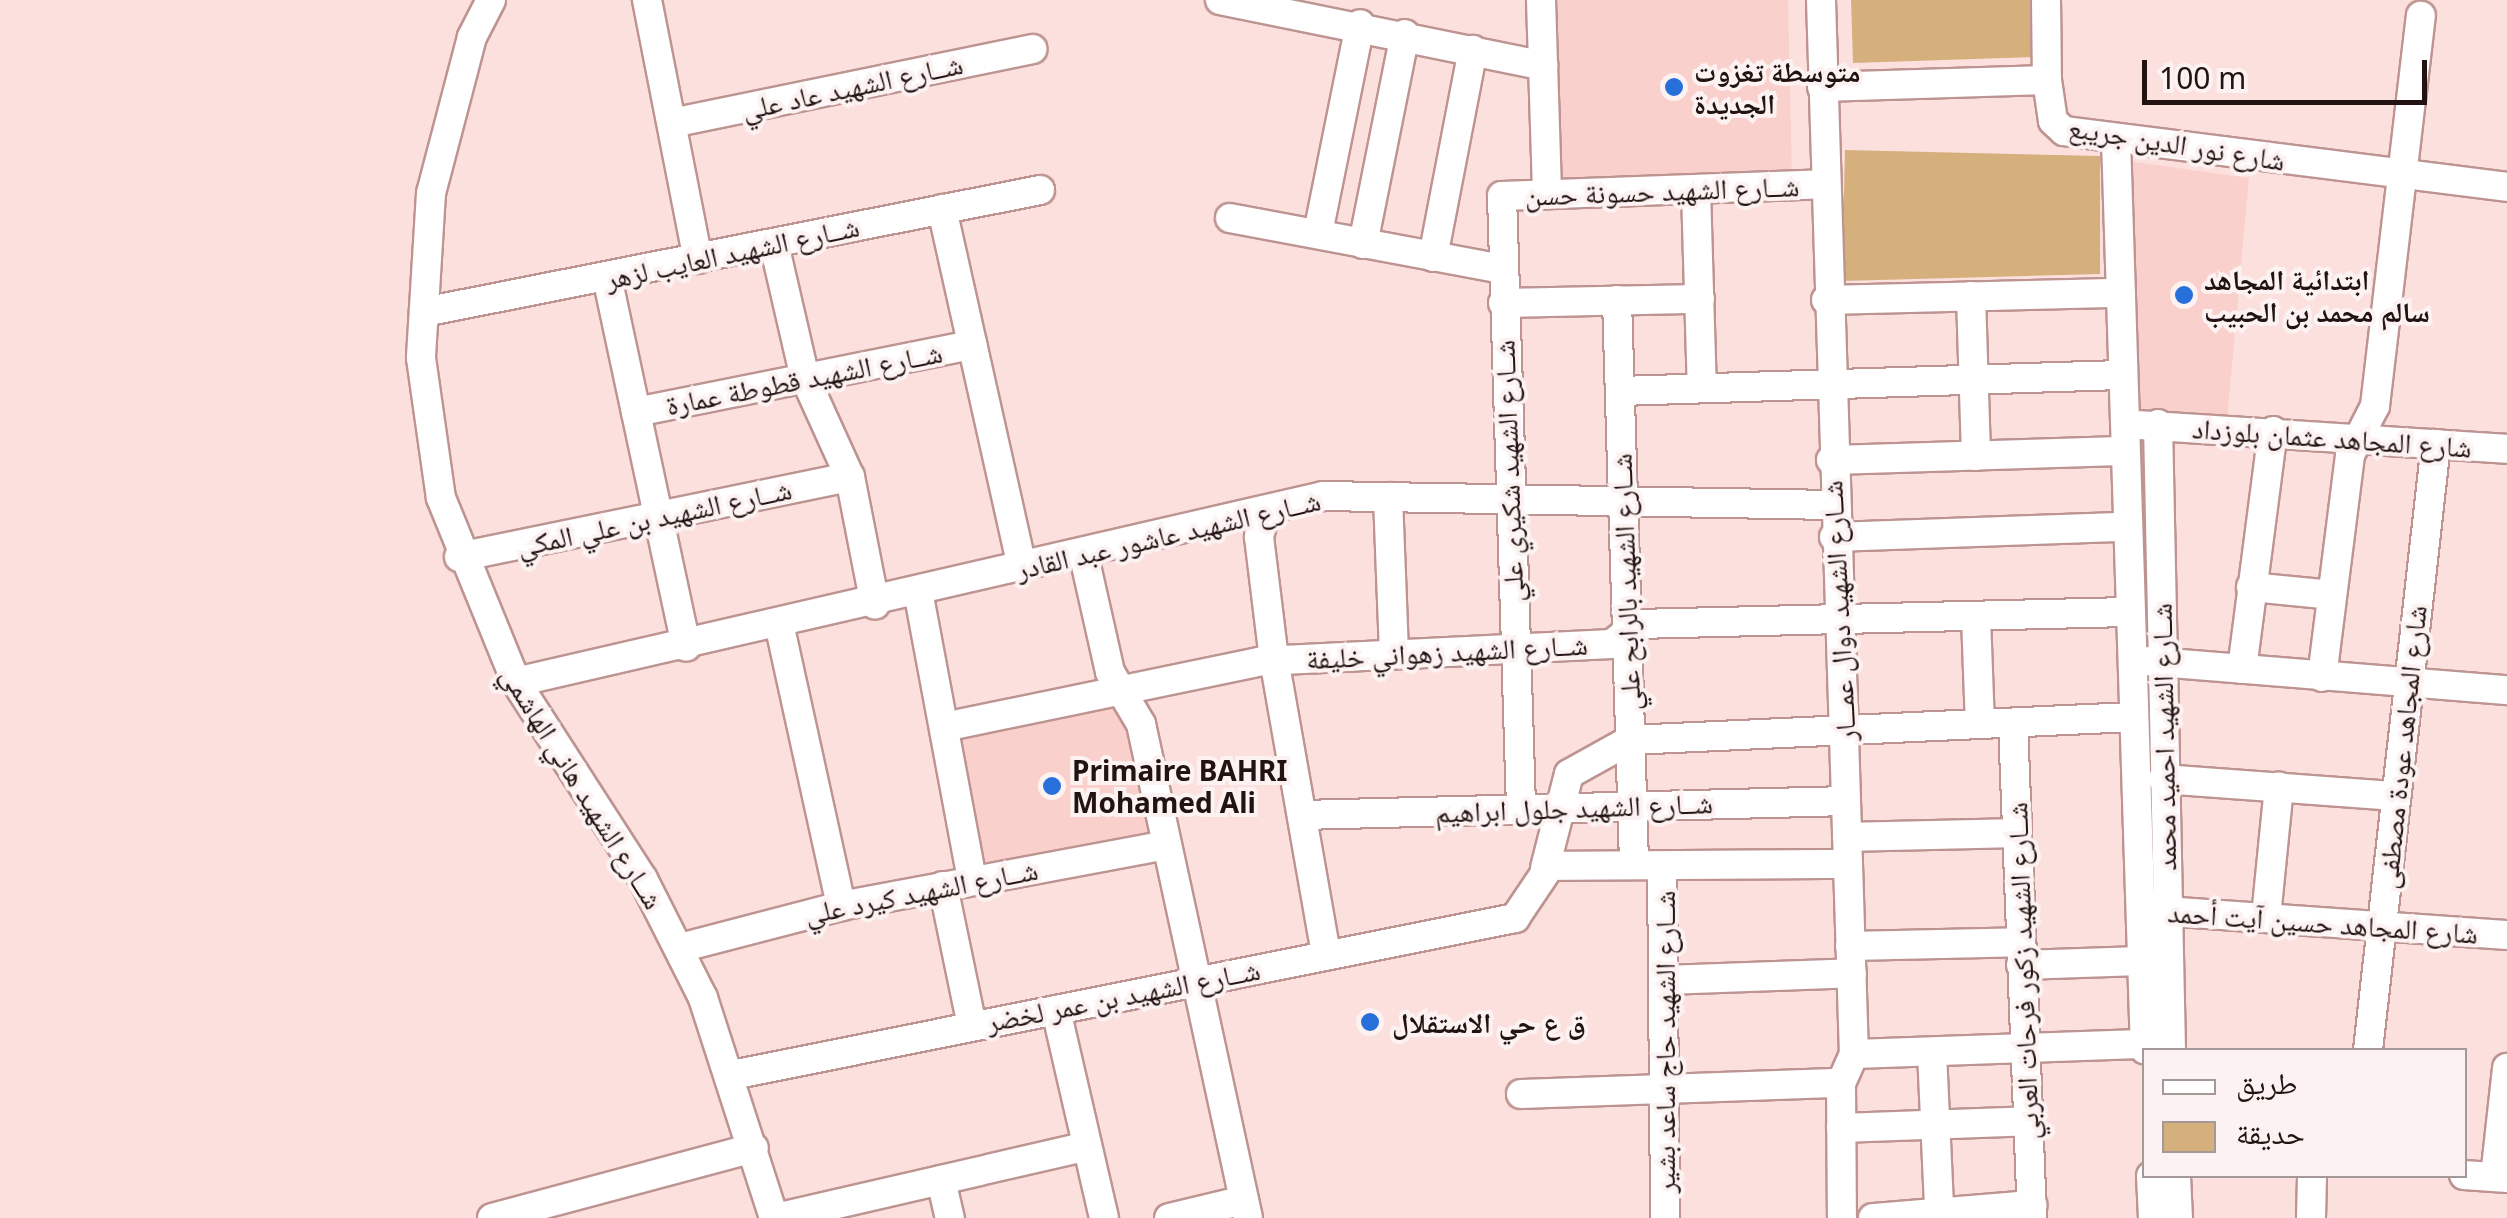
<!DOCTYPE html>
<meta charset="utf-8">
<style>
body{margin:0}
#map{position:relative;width:2507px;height:1218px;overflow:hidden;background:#fbe0de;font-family:"Noto Sans","Noto Naskh Arabic",sans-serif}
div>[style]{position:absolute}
.built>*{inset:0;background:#fad0cc}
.green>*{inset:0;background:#d5af7c}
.roads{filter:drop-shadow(2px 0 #bd9491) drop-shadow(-2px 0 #bd9491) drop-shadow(0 2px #bd9491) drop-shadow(0 -2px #bd9491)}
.minor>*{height:28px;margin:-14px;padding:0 14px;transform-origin:14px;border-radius:14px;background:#fff}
.dots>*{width:28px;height:28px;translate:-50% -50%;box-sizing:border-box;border:5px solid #fbf2f1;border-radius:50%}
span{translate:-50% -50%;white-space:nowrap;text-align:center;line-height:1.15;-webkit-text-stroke:8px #fbf2f1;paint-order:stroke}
.poi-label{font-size:28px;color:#221312;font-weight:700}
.left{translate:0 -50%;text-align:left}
.street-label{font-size:28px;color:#221312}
.legend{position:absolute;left:2142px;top:1048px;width:325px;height:130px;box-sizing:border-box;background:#fbf2f1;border:2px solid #a49998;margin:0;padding:12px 18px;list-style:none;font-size:30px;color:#221312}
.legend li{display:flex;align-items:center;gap:20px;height:50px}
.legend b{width:50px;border:2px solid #a49998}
.scale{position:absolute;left:2142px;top:60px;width:285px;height:45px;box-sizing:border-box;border:5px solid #221312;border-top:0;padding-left:12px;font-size:30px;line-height:35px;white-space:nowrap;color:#221312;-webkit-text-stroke:8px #fbf2f1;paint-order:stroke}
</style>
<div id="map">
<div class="built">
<div style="clip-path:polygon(1555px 0,1788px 0,1792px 174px,1559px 182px)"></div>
<div style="clip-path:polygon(2128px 161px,2249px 178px,2227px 421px,2129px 412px)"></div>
<div style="clip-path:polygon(1122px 705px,1148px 835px,983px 868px,957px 737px)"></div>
</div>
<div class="green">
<div style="clip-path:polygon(1851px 0,2033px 0,2035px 57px,1853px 63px)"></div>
<div style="clip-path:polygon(1845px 150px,2100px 156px,2100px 274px,1842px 281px)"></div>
</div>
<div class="roads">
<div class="minor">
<div style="left:491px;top:0;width:42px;rotate:117.2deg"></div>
<div style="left:472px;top:37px;width:161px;rotate:104.7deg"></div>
<div style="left:431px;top:193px;width:165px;rotate:93.5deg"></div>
<div style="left:421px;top:358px;width:141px;rotate:81.9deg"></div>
<div style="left:441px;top:498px;width:199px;rotate:67.8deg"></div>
<div style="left:516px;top:682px;width:234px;rotate:57.2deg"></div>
<div style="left:643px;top:879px;width:133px;rotate:63.2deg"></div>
<div style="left:703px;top:998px;width:231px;rotate:72.1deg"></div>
<div style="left:647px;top:0;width:264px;rotate:78.9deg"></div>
<div style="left:1220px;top:0;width:330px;rotate:11.5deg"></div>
<div style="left:1541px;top:0;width:194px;rotate:88.2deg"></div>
<div style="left:1821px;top:0;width:1055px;rotate:88.21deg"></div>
<div style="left:1854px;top:1054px;width:32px;rotate:114deg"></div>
<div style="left:1841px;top:1083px;width:135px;rotate:89.6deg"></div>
<div style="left:2046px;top:0;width:80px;rotate:89.3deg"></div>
<div style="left:1822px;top:87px;width:225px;rotate:-1.8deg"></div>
<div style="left:2047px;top:80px;width:41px;rotate:81.7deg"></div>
<div style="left:2053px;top:121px;width:15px;rotate:42deg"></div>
<div style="left:2064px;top:131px;width:447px;rotate:7.2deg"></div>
<div style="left:672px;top:123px;width:368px;rotate:-11.6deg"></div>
<div style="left:2116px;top:139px;width:911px;rotate:88.18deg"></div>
<div style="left:1696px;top:191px;width:197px;rotate:88.3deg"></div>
<div style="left:942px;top:209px;width:366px;rotate:77.4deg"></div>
<div style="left:1230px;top:218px;width:278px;rotate:10.6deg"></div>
<div style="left:1318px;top:233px;width:213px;rotate:-78.6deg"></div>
<div style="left:774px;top:244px;width:138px;rotate:77deg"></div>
<div style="left:805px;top:378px;width:109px;rotate:65.6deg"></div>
<div style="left:850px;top:477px;width:130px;rotate:78.9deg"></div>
<div style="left:1363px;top:244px;width:214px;rotate:-78.7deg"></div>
<div style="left:1433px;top:257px;width:211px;rotate:-79.1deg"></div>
<div style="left:607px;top:277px;width:378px;rotate:77.9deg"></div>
<div style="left:1971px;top:296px;width:160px;rotate:88.2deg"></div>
<div style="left:1617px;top:300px;width:563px;rotate:88.27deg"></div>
<div style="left:1826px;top:300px;width:295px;rotate:-1.4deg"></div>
<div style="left:1503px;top:303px;width:197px;rotate:-1.2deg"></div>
<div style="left:424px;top:312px;width:628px;rotate:-11.2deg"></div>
<div style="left:1620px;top:391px;width:502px;rotate:-1.83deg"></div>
<div style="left:636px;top:412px;width:343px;rotate:-11.3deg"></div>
<div style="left:2158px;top:424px;width:626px;rotate:88.81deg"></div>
<div style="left:2139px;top:425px;width:369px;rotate:3.7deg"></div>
<div style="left:1831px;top:460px;width:292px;rotate:-1.8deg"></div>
<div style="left:1388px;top:497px;width:157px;rotate:87.8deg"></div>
<div style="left:1266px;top:512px;width:26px;rotate:106deg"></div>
<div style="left:1259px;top:537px;width:123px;rotate:83deg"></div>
<div style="left:1274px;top:659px;width:301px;rotate:80deg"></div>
<div style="left:1834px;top:537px;width:291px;rotate:-2deg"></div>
<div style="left:1083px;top:552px;width:123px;rotate:77.3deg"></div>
<div style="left:1110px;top:672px;width:61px;rotate:59.2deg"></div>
<div style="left:1141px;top:724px;width:505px;rotate:77.78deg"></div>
<div style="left:459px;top:557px;width:399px;rotate:-11.6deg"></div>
<div style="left:2251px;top:587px;width:81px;rotate:5.6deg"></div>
<div style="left:918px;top:591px;width:293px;rotate:79.4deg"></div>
<div style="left:1976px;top:617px;width:107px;rotate:87.9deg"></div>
<div style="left:780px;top:628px;width:285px;rotate:77.6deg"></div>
<div style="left:2145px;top:661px;width:363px;rotate:4.6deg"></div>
<div style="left:2242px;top:669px;width:240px;rotate:-82.6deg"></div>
<div style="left:2322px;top:677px;width:224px;rotate:-82.8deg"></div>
<div style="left:2350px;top:455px;width:55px;rotate:-63deg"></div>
<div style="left:2375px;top:406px;width:393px;rotate:-83.3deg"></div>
<div style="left:516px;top:682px;width:828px;rotate:-12.98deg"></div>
<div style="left:1323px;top:496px;width:509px;rotate:1.01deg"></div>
<div style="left:2013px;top:723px;width:495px;rotate:87.8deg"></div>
<div style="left:944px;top:727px;width:325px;rotate:-11.7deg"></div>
<div style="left:1262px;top:661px;width:350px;rotate:-2.8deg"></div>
<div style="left:1612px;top:644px;width:32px;rotate:-39deg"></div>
<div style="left:1637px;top:624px;width:492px;rotate:-1.4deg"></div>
<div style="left:2163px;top:779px;width:233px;rotate:4.2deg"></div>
<div style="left:1521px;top:807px;width:611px;rotate:-91.78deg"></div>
<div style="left:1502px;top:196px;width:320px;rotate:-2.1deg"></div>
<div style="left:1302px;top:815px;width:544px;rotate:-1.47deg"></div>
<div style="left:1847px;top:837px;width:170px;rotate:-1.3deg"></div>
<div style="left:1662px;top:866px;width:352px;rotate:89.5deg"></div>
<div style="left:1545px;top:868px;width:97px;rotate:-75.7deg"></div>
<div style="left:1569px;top:774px;width:70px;rotate:-29.1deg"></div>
<div style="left:1630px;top:740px;width:503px;rotate:-2.62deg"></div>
<div style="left:943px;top:886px;width:143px;rotate:78.3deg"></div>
<div style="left:2150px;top:910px;width:358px;rotate:4deg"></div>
<div style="left:2266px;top:917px;width:131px;rotate:-84.3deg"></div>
<div style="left:1850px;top:946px;width:170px;rotate:-1.3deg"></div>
<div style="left:680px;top:948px;width:166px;rotate:-14.6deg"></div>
<div style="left:841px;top:906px;width:331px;rotate:-10.6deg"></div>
<div style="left:2021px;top:965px;width:120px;rotate:-1.9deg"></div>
<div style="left:1665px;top:980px;width:187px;rotate:-2.1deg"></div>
<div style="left:1056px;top:1010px;width:213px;rotate:77deg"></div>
<div style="left:2368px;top:1050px;width:610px;rotate:-83.6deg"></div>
<div style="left:1932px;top:1052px;width:157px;rotate:87.4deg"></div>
<div style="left:1854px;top:1054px;width:308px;rotate:-2deg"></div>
<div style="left:732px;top:1075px;width:799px;rotate:-11.34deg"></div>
<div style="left:1515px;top:918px;width:63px;rotate:-56.1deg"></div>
<div style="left:1550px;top:866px;width:298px;rotate:-0.4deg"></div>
<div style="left:1521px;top:1094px;width:320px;rotate:-2deg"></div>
<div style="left:1841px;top:1128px;width:187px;rotate:-2.1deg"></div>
<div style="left:2464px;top:1175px;width:43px;rotate:4deg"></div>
<div style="left:2151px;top:1176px;width:42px;rotate:87.3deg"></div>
<div style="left:2176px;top:1176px;width:42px;rotate:87.3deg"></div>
<div style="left:2495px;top:1177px;width:110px;rotate:-83.7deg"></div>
<div style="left:941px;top:1180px;width:39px;rotate:77deg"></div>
<div style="left:492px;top:1218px;width:271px;rotate:-15deg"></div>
<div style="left:776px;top:1218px;width:319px;rotate:-13deg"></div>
<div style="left:1169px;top:1218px;width:77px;rotate:-13.5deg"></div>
<div style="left:1873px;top:1218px;width:160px;rotate:-4.7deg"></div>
<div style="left:2311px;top:1218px;width:42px;rotate:-88.6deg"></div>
</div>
</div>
<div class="dots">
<div style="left:1674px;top:87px;background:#276fdb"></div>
<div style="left:2184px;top:295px;background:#276fdb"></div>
<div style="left:1052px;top:786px;background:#276fdb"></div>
<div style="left:1370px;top:1022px;background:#276fdb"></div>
</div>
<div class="poi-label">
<span class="left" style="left:1694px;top:87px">متوسطة تغزوت<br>الجديدة</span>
<span class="left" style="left:2204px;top:295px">ابتدائية المجاهد<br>سالم محمد بن الحبيب</span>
<span class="left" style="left:1072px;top:786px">Primaire BAHRI<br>Mohamed Ali</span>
<span class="left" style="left:1392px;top:1022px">ق ع حي الاستقلال</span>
</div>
<div class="street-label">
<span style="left:852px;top:86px;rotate:-12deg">شــارع الشهيد عاد علي</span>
<span style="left:2177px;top:143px;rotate:9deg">شارع نور الدين جريبع</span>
<span style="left:1662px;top:190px;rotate:-2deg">شــارع الشهيد حسونة حسن</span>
<span style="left:732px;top:252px;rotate:-12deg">شــارع الشهيد العايب لزهر</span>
<span style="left:804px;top:378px;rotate:-11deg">شــارع الشهيد قطوطة عمارة</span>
<span style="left:2332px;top:437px;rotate:4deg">شارع المجاهد عثمان بلوزداد</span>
<span style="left:1508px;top:471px;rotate:-92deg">شــارع الشهيد شكيري علي</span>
<span style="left:654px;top:517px;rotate:-12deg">شــارع الشهيد بن علي المكي</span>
<span style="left:1168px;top:534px;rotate:-13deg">شــارع الشهيد عاشور عبد القادر</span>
<span style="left:1625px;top:582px;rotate:-92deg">شــارع الشهيد بالرابح علي</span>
<span style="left:1838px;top:611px;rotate:-93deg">شــارع الشهيد دوال عمـــار</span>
<span style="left:1447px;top:651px;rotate:-3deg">شــارع الشهيد زهواني خليفة</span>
<span style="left:2163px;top:737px;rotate:-91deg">شــارع الشهيد احميد محمد</span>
<span style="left:2401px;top:747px;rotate:-84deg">شارع المجاهد عودة مصطفى</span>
<span style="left:583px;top:787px;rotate:58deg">شــارع الشهيد هاني الهاشمي</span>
<span style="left:1574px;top:807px;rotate:-2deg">شــارع الشهيد جلول ابراهيم</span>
<span style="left:921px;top:891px;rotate:-11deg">شــارع الشهيد كيرد علي</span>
<span style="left:2323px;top:922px;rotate:4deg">شارع المجاهد حسين آيت أحمد</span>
<span style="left:2022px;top:971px;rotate:-92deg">شــارع الشهيد زكور فرحات العربي</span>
<span style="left:1123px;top:995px;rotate:-11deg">شــارع الشهيد بن عمر لخضر</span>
<span style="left:1664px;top:1042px;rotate:-90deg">شــارع الشهيد حاج ساعد بشير</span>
</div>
<ul class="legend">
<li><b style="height:12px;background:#fff"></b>طريق</li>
<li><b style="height:28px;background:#d5af7c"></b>حديقة</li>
</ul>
<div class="scale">100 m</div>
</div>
